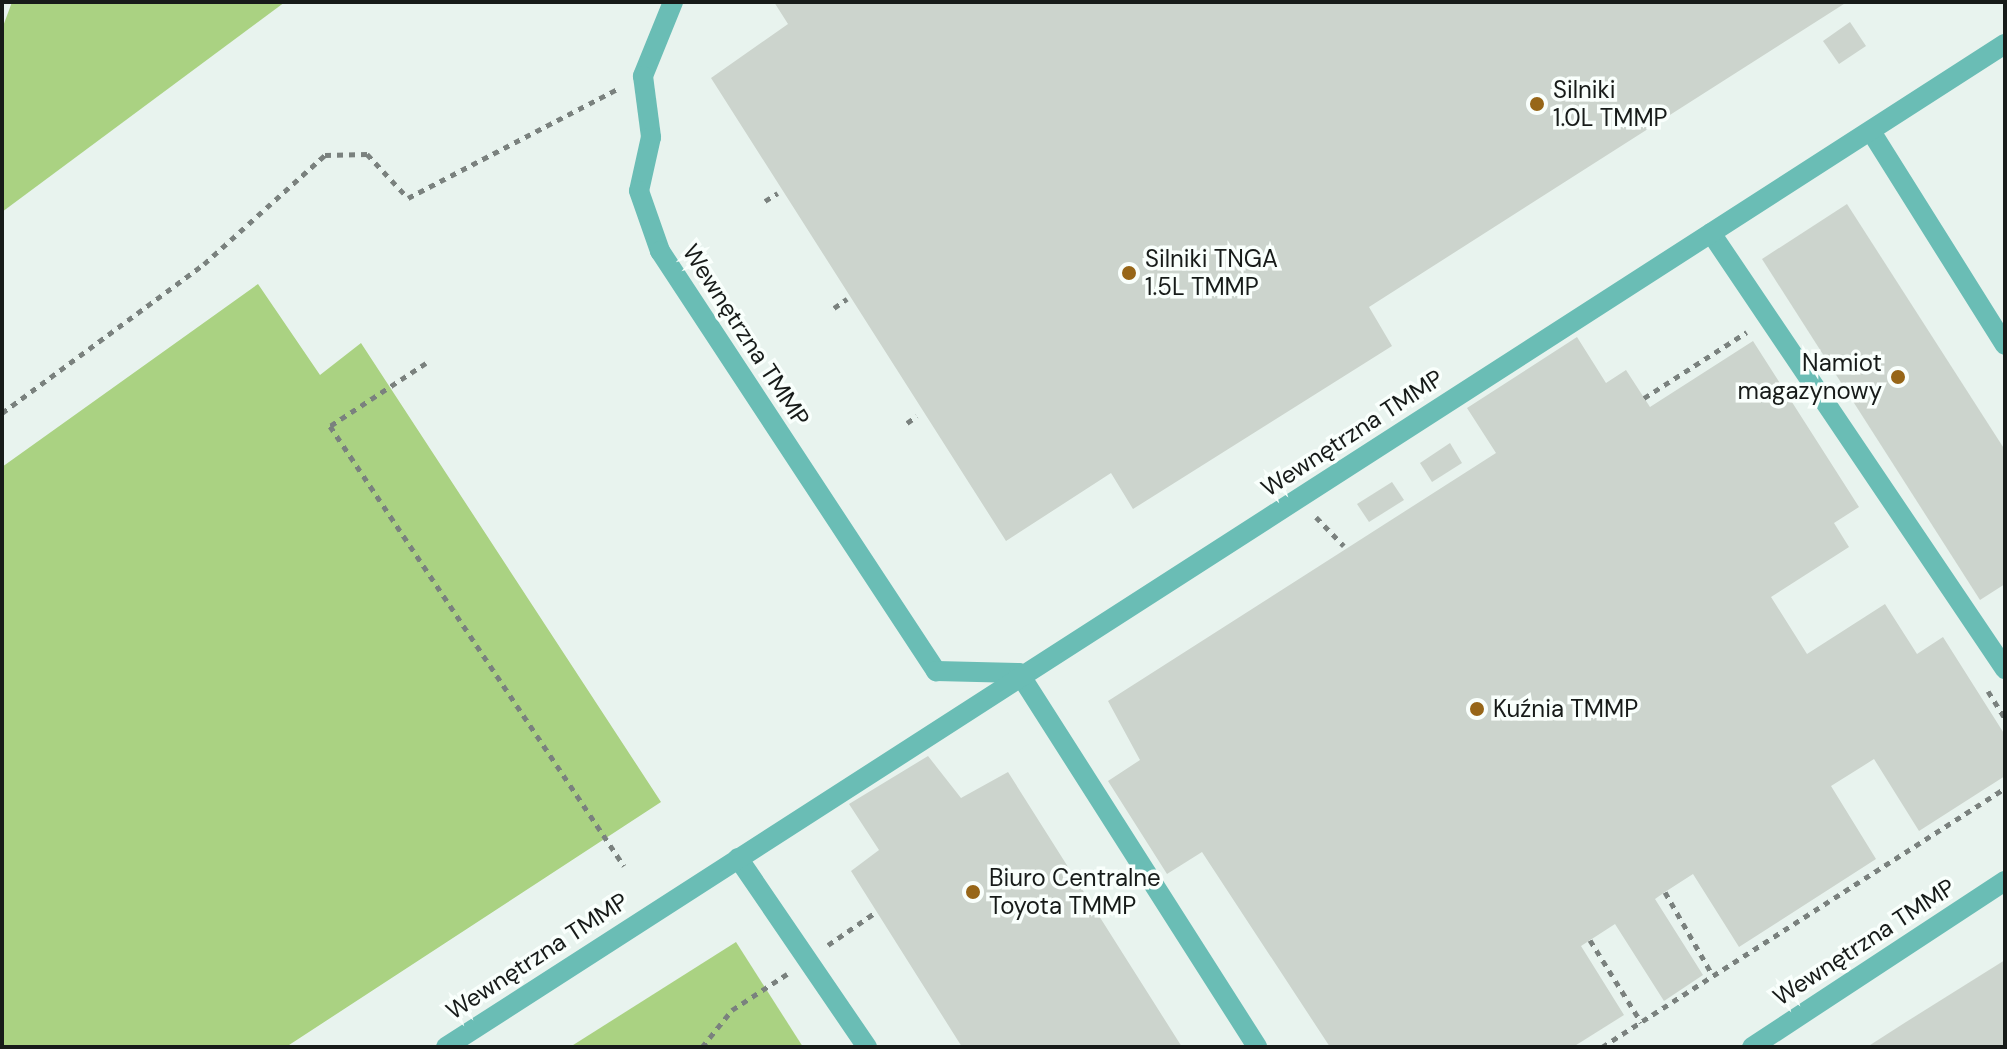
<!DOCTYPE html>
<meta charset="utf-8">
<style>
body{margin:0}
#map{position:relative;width:2007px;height:1049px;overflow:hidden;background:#e8f3ee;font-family:"DM Sans",sans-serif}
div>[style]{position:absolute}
.green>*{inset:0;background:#aad282}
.building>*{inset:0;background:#ccd4cd}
.path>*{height:5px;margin-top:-2.5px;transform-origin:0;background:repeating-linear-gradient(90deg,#7a817e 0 6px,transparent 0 12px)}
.service>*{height:20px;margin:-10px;padding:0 10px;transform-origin:10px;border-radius:10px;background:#6abdb5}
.dots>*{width:22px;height:22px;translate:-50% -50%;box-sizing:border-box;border:4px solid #f9fffc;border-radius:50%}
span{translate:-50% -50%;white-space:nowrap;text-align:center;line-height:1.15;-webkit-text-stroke:7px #f9fffc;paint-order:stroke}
.poi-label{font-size:24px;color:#171b19}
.left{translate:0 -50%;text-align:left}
.right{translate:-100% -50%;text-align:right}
.street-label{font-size:24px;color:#171b19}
.frame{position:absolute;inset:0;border:4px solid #171b19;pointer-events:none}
</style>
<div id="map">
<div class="green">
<div style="clip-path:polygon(12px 2px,285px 2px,2px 212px,2px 29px)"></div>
<div style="clip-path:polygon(258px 284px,320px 375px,361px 343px,661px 802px,286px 1047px,2px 1047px,2px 467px)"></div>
<div style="clip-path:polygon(736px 942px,803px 1047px,570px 1047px)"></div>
</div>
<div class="building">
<div style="clip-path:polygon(774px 2px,1847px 2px,1369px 307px,1392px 346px,1133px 509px,1111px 473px,1006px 541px,711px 78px,788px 24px)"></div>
<div style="clip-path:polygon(1850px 22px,1866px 46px,1839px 64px,1823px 41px)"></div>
<div style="clip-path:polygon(1847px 204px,2005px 450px,2005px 584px,1980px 600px,1762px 259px)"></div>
<div style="clip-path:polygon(1577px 337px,1606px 383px,1626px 370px,1650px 407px,1753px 341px,1859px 507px,1834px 523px,1849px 547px,1771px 597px,1807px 654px,1885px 604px,1917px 654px,1943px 637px,2005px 735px,2005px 776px,1919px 831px,1874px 759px,1863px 766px,1831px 786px,1876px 859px,1739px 947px,1693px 874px,1665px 892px,1655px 899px,1703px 975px,1664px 1001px,1615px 924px,1581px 946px,1624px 1015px,1573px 1047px,1330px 1047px,1202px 852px,1167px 874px,1108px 781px,1140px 760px,1108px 701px,1496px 453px,1467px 408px)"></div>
<div style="clip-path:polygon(1450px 443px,1462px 463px,1432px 482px,1420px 463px)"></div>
<div style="clip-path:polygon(1392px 482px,1404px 500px,1369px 522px,1357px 504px)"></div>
<div style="clip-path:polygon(928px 756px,961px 798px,1008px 772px,1182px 1047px,962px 1047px,851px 871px,879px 850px,849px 804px)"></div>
<div style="clip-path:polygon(2005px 960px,2005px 1047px,1867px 1047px,1906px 1022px)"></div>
</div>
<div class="path">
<div style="left:765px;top:201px;width:15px;rotate:-32deg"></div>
<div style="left:834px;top:308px;width:16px;rotate:-35deg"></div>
<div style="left:426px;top:363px;width:115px;rotate:146.7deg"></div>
<div style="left:330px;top:426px;width:529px;rotate:56.25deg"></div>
<div style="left:1644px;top:398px;width:122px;rotate:-32.7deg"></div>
<div style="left:2px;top:413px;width:251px;rotate:-36.4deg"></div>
<div style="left:204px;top:264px;width:163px;rotate:-42deg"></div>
<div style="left:325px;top:155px;width:42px;rotate:-1.4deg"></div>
<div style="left:367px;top:154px;width:60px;rotate:47deg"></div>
<div style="left:408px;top:198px;width:238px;rotate:-27.5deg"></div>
<div style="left:907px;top:423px;width:12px;rotate:-35deg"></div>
<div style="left:1316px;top:517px;width:40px;rotate:46deg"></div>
<div style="left:1988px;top:691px;width:32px;rotate:58deg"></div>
<div style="left:1665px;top:892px;width:95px;rotate:60.2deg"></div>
<div style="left:1590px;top:940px;width:97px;rotate:58.1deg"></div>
<div style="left:828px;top:945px;width:58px;rotate:-34.5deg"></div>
<div style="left:702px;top:1047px;width:48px;rotate:-51deg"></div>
<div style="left:732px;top:1010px;width:66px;rotate:-33.2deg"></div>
<div style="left:1602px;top:1047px;width:479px;rotate:-32.7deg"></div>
</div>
<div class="service">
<div style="left:673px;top:2px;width:80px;rotate:112.1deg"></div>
<div style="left:643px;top:76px;width:62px;rotate:82.5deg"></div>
<div style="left:651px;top:137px;width:55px;rotate:102.5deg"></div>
<div style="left:639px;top:191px;width:64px;rotate:70.7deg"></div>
<div style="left:660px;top:251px;width:503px;rotate:56.69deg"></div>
<div style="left:936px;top:671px;width:83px;rotate:1.4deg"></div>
<div style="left:1872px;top:133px;width:250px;rotate:57.9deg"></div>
<div style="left:1711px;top:233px;width:526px;rotate:56.01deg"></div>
<div style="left:1019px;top:673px;width:443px;rotate:57.5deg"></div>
<div style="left:738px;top:858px;width:229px;rotate:55.7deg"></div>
<div style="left:446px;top:1047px;width:1854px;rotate:-32.76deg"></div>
<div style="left:1752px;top:1047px;width:303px;rotate:-33.3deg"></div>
</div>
<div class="dots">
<div style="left:1537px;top:104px;background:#976618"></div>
<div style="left:1129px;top:273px;background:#976618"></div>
<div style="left:1898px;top:377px;background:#976618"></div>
<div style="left:1477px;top:709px;background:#976618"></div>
<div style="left:973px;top:892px;background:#976618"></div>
</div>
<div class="poi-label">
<span class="left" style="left:1553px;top:104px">Silniki<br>1.0L TMMP</span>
<span class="left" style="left:1145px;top:273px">Silniki TNGA<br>1.5L TMMP</span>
<span class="right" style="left:1882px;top:377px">Namiot<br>magazynowy</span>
<span class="left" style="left:1493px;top:709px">Kuźnia TMMP</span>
<span class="left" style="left:989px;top:892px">Biuro Centralne<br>Toyota TMMP</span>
</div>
<div class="street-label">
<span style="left:746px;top:335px;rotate:57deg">Wewnętrzna TMMP</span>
<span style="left:1352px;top:433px;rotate:-33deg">Wewnętrzna TMMP</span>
<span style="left:1864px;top:942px;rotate:-33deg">Wewnętrzna TMMP</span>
<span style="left:537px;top:956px;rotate:-33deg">Wewnętrzna TMMP</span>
</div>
<div class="frame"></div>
</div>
